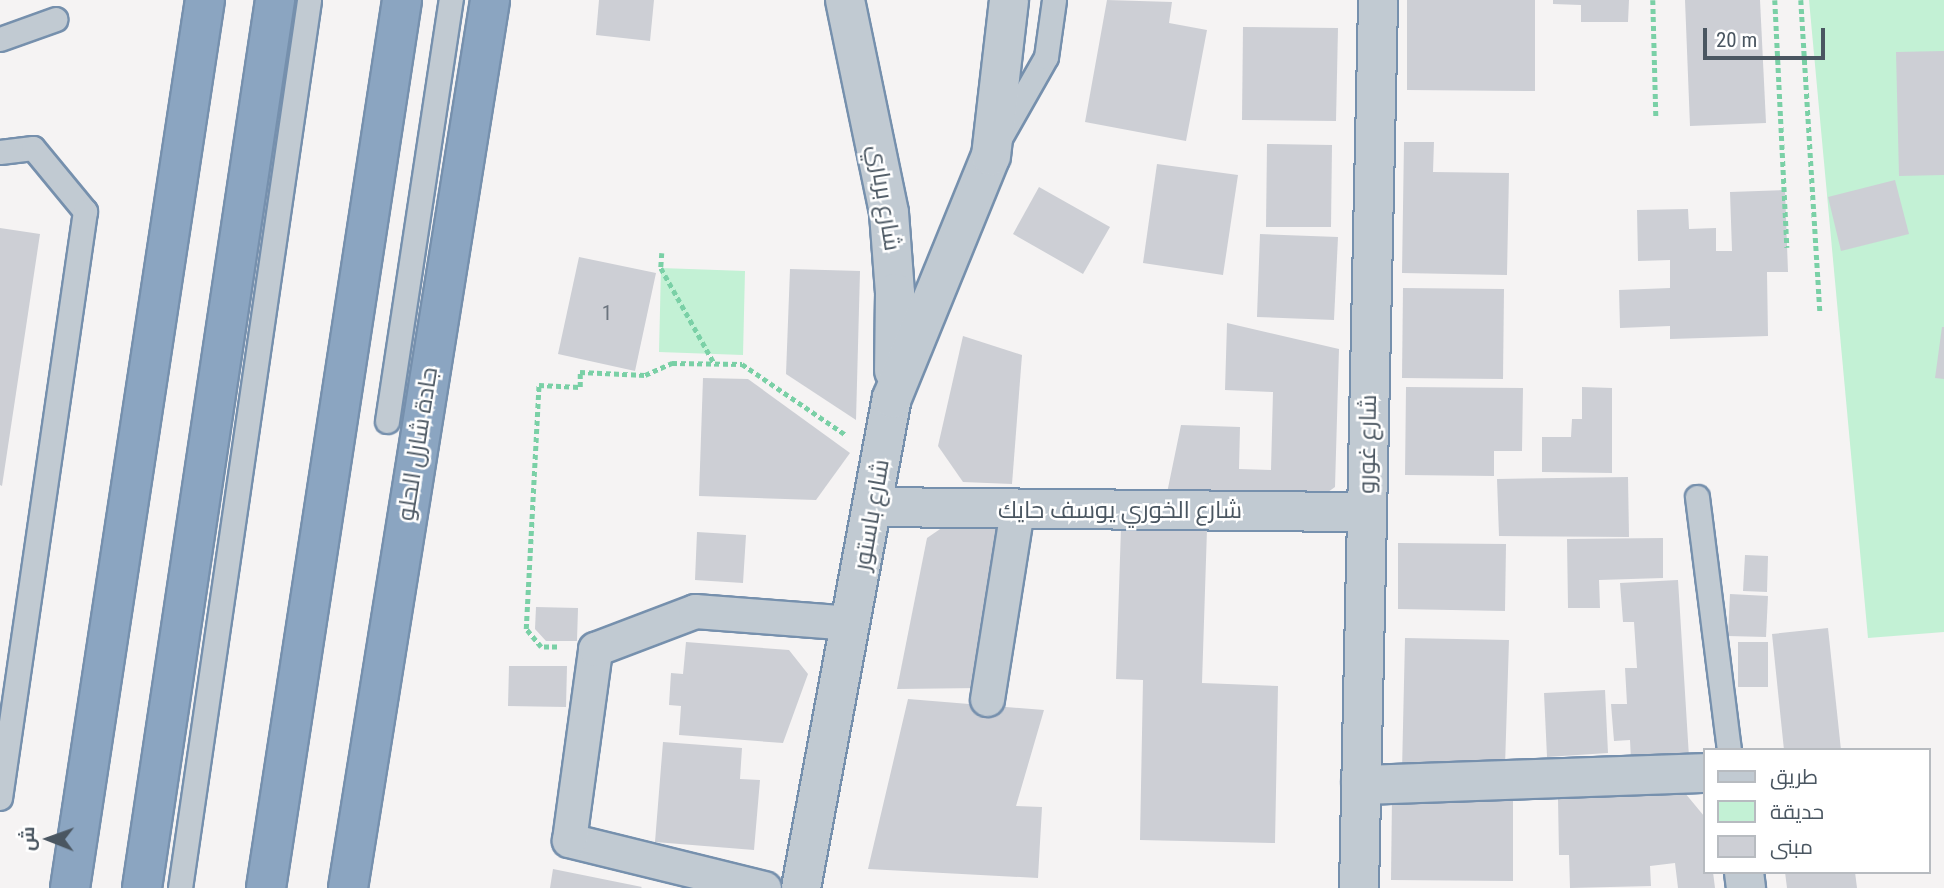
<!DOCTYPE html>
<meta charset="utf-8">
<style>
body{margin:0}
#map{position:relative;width:1944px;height:888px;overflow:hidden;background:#f5f3f3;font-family:"Roboto Condensed",Cairo,sans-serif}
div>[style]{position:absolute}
.green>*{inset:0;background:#c3f1d5}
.building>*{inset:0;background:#cdcfd5}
.path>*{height:4.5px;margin-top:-2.25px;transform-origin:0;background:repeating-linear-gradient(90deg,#7ad0a6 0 5px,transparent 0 8.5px)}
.roads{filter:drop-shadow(2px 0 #7690ad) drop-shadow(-2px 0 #7690ad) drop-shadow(0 2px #7690ad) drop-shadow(0 -2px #7690ad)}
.service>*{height:23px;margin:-11.5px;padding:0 11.5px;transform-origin:11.5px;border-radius:11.5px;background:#c1cad2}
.pedestrian>*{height:33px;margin:-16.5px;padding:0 16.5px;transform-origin:16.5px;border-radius:16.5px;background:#c1cad2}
.minor>*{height:38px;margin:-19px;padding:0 19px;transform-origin:19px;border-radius:19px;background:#c1cad2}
.tertiary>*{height:38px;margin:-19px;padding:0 19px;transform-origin:19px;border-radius:19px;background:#c1cad2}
.motorway>*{height:38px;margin:-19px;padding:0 19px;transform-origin:19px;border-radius:19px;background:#8ba5c1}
span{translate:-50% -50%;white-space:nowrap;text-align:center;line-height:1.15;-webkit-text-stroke:5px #fff;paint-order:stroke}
.number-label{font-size:21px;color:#6b747e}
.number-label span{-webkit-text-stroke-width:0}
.street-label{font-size:24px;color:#4a5661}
.legend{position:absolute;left:1703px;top:748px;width:228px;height:126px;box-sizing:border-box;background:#fff;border:2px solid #b7bbc0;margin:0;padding:9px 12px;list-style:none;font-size:21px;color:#4a5661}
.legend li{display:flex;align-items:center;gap:14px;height:35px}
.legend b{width:35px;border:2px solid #b7bbc0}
.north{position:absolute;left:14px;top:804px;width:70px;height:70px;-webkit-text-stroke:5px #fff;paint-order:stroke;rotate:271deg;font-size:19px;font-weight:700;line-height:28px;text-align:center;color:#4a5661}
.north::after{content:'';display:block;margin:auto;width:24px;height:32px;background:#4a5661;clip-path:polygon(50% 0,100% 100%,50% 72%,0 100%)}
.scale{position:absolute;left:1703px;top:28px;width:122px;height:32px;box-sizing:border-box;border:4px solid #4a5661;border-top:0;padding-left:9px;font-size:21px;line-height:24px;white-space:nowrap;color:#4a5661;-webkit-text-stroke:5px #fff;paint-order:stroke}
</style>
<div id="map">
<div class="green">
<div style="clip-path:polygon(1809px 0,1944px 0,1944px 632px,1868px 638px)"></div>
<div style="clip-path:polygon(661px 268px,745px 271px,743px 355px,659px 352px)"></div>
</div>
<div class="building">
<div style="clip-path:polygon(599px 0,654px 0,650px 41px,596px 35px)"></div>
<div style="clip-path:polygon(1107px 0,1172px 2px,1169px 23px,1207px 30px,1186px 141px,1085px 122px)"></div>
<div style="clip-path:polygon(1407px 0,1535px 0,1535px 91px,1407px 90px)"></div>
<div style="clip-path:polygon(1553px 0,1629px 0,1628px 22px,1581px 22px,1581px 5px,1553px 4px)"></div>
<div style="clip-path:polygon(1685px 0,1760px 0,1766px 123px,1690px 126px)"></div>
<div style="clip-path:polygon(1243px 27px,1338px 28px,1336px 121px,1242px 120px)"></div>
<div style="clip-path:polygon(1944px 51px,1944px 175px,1899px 176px,1896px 52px)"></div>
<div style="clip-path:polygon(1404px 142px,1434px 142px,1433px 172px,1509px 173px,1507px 275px,1402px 273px)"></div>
<div style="clip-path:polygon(1267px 144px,1332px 145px,1331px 227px,1266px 227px)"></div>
<div style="clip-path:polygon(1157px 164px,1238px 175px,1223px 275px,1143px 263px)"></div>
<div style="clip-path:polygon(1895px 180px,1909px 234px,1841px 251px,1828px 197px)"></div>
<div style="clip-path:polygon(1039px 187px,1110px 227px,1083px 274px,1013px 234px)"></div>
<div style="clip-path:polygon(1785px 190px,1788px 272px,1767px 272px,1768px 336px,1670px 339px,1670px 326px,1620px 328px,1619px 290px,1670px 288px,1670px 260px,1638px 261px,1637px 210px,1688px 209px,1689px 229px,1716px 228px,1716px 251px,1732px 251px,1730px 192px)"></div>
<div style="clip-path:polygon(0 228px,40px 234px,2px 486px,0 485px)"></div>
<div style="clip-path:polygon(1260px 234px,1338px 237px,1334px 320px,1257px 317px)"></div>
<div style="clip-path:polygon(579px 257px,656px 273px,635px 371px,558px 354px)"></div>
<div style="clip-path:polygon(790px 269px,860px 271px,856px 420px,786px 374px)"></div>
<div style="clip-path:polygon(1403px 288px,1504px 289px,1503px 379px,1402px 378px)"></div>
<div style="clip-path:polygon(1227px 323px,1339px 349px,1335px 487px,1321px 497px,1167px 493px,1181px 425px,1240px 427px,1239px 469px,1271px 470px,1273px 392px,1225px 390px)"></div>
<div style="clip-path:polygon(1942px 327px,1944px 327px,1944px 379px,1935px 378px)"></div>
<div style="clip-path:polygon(963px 336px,1022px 355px,1012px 484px,963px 482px,938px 446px)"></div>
<div style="clip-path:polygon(703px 378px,748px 379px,850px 453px,816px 500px,699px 496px)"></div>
<div style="clip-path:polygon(1406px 387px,1523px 388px,1522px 451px,1494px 451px,1494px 476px,1405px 475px)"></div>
<div style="clip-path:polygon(1582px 387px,1612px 388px,1612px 473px,1542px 472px,1542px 437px,1571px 437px,1572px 419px,1582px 419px)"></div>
<div style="clip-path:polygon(1628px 477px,1629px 537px,1499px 536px,1497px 479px)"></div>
<div style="clip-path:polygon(949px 523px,1004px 527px,980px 688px,897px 689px,927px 538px)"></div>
<div style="clip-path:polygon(1121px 528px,1207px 529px,1202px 683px,1278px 686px,1275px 843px,1140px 840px,1143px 680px,1116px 679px)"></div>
<div style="clip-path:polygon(697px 532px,746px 535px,743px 583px,695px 580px)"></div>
<div style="clip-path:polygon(1663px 538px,1663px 578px,1599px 580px,1600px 608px,1568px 608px,1567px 539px)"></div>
<div style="clip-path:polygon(1398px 543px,1506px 544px,1505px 611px,1398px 609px)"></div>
<div style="clip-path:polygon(1745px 555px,1768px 556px,1767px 592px,1743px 591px)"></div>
<div style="clip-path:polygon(1678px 580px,1689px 757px,1631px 761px,1630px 740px,1614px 741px,1611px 704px,1627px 704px,1625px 668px,1637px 668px,1634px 622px,1623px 622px,1620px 583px)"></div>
<div style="clip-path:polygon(1730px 594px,1768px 596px,1766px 637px,1728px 636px)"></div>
<div style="clip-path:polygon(536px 607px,578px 608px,577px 641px,546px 641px,535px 629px)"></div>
<div style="clip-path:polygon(1828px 628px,1841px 750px,1784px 750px,1772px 634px)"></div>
<div style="clip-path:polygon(1405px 638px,1509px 640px,1505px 766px,1402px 771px)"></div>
<div style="clip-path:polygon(686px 642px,789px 650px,808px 674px,783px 743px,679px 735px,681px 706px,669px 705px,671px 673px,683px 674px)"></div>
<div style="clip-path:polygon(1738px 642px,1768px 642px,1768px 687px,1738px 687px)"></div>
<div style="clip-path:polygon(509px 666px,567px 666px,566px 707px,508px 706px)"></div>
<div style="clip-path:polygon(1605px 690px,1608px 753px,1547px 757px,1544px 693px)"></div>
<div style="clip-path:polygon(908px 699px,1044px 710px,1016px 806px,1042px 807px,1038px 878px,868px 869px)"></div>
<div style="clip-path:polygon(663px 742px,742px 748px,740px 779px,760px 780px,754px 850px,655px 842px)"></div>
<div style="clip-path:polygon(1685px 793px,1704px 816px,1704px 872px,1713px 872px,1715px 888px,1678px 888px,1675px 863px,1650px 866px,1651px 886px,1570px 888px,1569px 855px,1559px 855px,1558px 799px)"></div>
<div style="clip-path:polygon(1392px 797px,1513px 797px,1513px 881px,1391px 880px)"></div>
<div style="clip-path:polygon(553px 869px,642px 887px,641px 888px,550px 888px)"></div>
<div style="clip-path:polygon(1785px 872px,1855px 872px,1857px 888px,1787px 888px)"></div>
</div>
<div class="path">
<div style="left:1653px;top:0;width:117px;rotate:88.5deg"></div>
<div style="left:1775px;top:0;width:248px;rotate:87.2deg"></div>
<div style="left:1801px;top:0;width:313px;rotate:86.5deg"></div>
<div style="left:662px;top:253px;width:15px;rotate:94deg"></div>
<div style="left:661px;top:268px;width:109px;rotate:60.8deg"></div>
<div style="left:557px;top:647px;width:16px;rotate:180deg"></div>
<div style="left:541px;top:647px;width:23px;rotate:-130deg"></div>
<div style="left:526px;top:629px;width:244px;rotate:-87deg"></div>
<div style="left:539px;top:385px;width:41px;rotate:2.8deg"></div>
<div style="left:580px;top:387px;width:15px;rotate:-90deg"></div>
<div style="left:580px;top:372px;width:65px;rotate:2.6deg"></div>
<div style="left:645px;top:375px;width:30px;rotate:-24deg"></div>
<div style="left:672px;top:363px;width:70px;rotate:0.8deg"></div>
<div style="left:742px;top:364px;width:126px;rotate:34.3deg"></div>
</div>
<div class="roads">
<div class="service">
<div style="left:0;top:39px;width:59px;rotate:-19.7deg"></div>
<div style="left:1000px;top:138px;width:93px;rotate:-60.4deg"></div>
<div style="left:1046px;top:57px;width:58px;rotate:-82deg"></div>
<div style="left:0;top:152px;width:33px;rotate:-7deg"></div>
<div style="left:33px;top:148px;width:82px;rotate:50.5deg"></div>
<div style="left:85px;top:211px;width:593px;rotate:98.24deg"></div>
<div style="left:387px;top:421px;width:426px;rotate:-81.4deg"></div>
<div style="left:1697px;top:497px;width:255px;rotate:82.8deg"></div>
<div style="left:180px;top:888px;width:897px;rotate:-81.73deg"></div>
</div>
<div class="pedestrian">
<div style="left:987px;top:699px;width:191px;rotate:-81deg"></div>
<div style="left:764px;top:888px;width:201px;rotate:-166.2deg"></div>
<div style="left:569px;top:840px;width:193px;rotate:-82.2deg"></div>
<div style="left:595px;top:649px;width:107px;rotate:-20.8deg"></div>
<div style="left:695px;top:611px;width:157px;rotate:4.4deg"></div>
</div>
<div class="minor">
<div style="left:874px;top:507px;width:492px;rotate:0.6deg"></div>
<div style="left:1361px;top:785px;width:343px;rotate:-2deg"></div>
<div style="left:1744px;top:872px;width:16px;rotate:83deg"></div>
</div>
<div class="tertiary">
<div style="left:845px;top:0;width:217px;rotate:78.3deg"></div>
<div style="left:889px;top:213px;width:80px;rotate:85.7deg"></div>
<div style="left:895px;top:293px;width:78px;rotate:90.7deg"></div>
<div style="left:801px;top:888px;width:498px;rotate:-79.5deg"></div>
<div style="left:892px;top:398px;width:261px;rotate:-67.8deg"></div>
<div style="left:991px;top:156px;width:157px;rotate:-83.4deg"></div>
<div style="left:1359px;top:888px;width:888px;rotate:-88.77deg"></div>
</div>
<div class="motorway">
<div style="left:70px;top:888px;width:898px;rotate:-81.36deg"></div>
<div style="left:142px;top:888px;width:898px;rotate:-81.48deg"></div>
<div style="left:266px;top:888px;width:898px;rotate:-81.29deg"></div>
<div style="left:348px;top:888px;width:899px;rotate:-80.91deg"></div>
</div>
</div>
<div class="number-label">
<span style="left:607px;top:313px">1</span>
</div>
<div class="street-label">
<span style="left:884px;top:198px;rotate:81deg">شارع برباري</span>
<span style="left:418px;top:444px;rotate:-81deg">جادة شارل الحلو</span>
<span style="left:1368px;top:444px;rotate:-89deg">شارع غورو</span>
<span style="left:1120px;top:511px">شارع الخوري يوسف حايك</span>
<span style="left:872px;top:515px;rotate:-80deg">شارع باستور</span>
</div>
<ul class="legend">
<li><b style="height:9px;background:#c1cad2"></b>طريق</li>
<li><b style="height:19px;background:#c3f1d5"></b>حديقة</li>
<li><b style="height:19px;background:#cdcfd5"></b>مبنى</li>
</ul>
<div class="north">ش</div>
<div class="scale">20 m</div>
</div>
